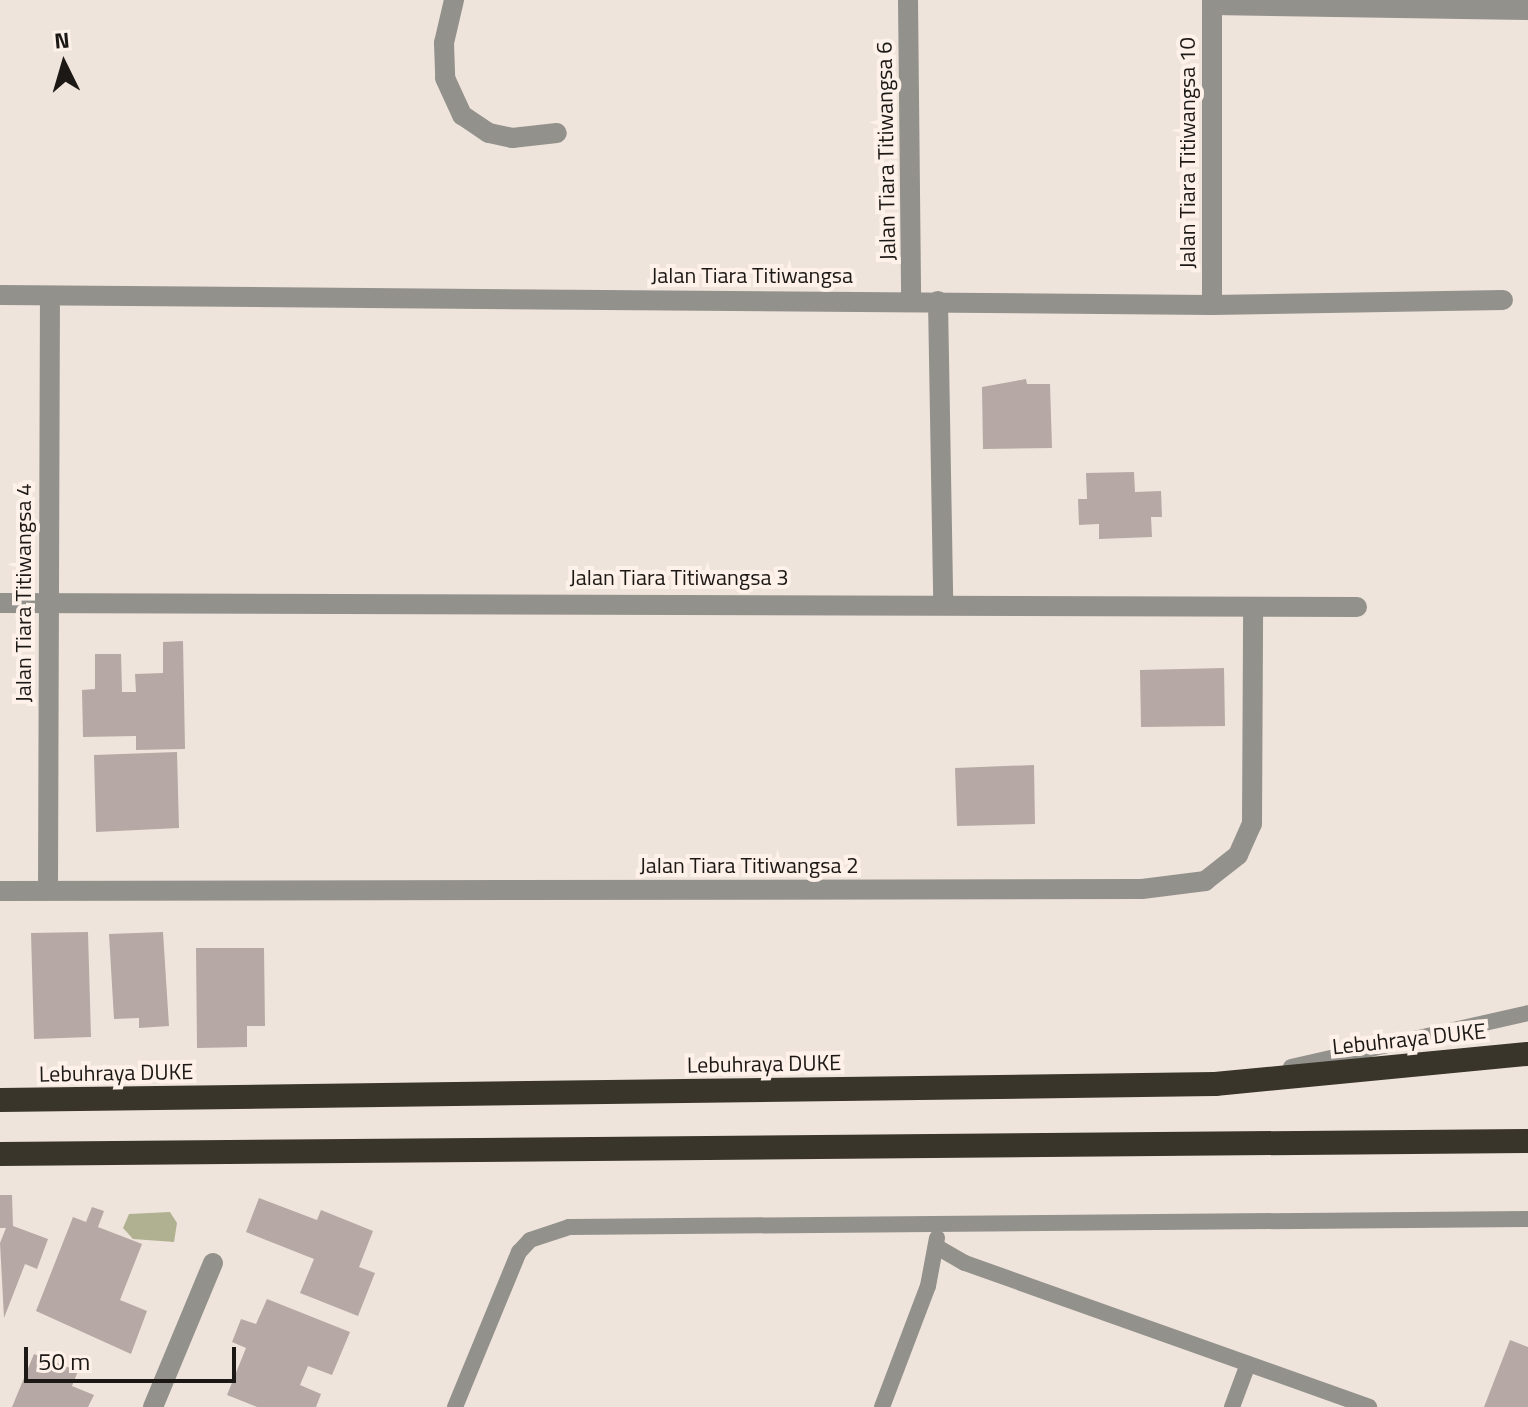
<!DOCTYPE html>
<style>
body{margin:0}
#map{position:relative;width:1528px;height:1407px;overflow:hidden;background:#efe4db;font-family:"Titillium Web",sans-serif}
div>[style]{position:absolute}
.water>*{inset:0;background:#afb191}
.building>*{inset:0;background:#b6a8a5}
.service>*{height:16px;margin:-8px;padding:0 8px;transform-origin:8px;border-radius:8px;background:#93918c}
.minor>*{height:20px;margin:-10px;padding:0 10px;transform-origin:10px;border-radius:10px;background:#93918c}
.motorway>*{height:24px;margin:-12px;padding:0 12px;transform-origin:12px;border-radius:12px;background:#39352b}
span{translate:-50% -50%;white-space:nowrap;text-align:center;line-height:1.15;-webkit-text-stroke:8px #fdf1e9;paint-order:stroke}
.street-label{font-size:22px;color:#1c1815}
.north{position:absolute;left:24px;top:24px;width:80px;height:80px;-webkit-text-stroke:6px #fdf1e9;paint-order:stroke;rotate:355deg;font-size:22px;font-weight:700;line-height:32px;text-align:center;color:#1c1815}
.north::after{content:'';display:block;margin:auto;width:28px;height:36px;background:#1c1815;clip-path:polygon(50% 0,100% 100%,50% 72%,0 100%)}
.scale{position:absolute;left:24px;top:1347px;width:212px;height:36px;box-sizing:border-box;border:4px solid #1c1815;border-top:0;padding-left:10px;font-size:24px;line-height:28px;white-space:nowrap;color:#1c1815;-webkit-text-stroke:6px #fdf1e9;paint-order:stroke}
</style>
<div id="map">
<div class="water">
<div style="clip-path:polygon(170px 1212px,177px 1223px,174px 1242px,133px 1239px,123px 1228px,129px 1214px)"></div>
</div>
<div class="building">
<div style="clip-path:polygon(1026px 379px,1027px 384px,1050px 384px,1052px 448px,983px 449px,982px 387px)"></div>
<div style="clip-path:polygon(1134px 472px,1135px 492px,1161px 491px,1162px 517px,1151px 517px,1152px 537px,1099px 539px,1099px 524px,1079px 525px,1078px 499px,1087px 499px,1086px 473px)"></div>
<div style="clip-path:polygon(183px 641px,185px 749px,136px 750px,136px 736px,83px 737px,82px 690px,95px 689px,95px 654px,121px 654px,122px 692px,136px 692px,135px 674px,163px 673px,163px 642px)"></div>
<div style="clip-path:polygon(1224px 668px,1225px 726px,1141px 727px,1140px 670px)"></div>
<div style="clip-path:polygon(177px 752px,179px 828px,96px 832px,94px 755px)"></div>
<div style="clip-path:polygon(1034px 765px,1035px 824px,957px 826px,955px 768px)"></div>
<div style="clip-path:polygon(88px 932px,91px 1037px,34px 1039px,31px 933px)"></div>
<div style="clip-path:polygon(163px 932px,169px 1026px,139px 1028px,139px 1018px,114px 1019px,109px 934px)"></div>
<div style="clip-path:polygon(196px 948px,264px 948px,265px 1026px,247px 1026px,247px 1047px,197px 1048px)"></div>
<div style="clip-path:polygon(0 1195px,12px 1195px,13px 1226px,48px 1239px,37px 1269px,25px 1264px,4px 1318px,0 1243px,6px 1228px,0 1228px)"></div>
<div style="clip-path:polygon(259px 1198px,317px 1220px,321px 1210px,373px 1231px,359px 1267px,375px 1273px,358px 1316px,300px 1293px,314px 1259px,246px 1232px)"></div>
<div style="clip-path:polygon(92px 1207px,104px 1211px,98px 1227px,142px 1244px,120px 1300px,147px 1311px,131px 1354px,36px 1311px,73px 1217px,86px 1222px)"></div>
<div style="clip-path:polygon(267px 1299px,350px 1332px,332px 1375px,308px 1366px,300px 1385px,321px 1394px,316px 1407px,257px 1407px,227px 1395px,246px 1348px,232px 1342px,241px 1319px,256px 1324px)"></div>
<div style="clip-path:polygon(1510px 1340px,1528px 1347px,1528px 1407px,1484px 1407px)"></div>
<div style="clip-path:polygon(34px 1354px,78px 1371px,72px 1386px,94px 1395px,88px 1407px,12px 1407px)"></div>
</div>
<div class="service">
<div style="left:1291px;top:1067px;width:243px;rotate:-12.8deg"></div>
<div style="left:937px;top:1247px;width:32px;rotate:30deg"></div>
<div style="left:965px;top:1263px;width:429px;rotate:19.6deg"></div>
<div style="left:455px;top:1407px;width:168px;rotate:-67.6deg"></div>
<div style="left:519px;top:1252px;width:16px;rotate:-47deg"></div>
<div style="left:530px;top:1240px;width:41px;rotate:-18.4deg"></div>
<div style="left:569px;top:1227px;width:959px;rotate:-0.48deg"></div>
<div style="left:882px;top:1407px;width:129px;rotate:-69.2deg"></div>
<div style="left:928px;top:1286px;width:49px;rotate:-79.4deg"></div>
<div style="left:1232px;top:1407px;width:46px;rotate:-69.6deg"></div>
</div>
<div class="minor">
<div style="left:454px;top:0;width:44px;rotate:103.1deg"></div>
<div style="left:444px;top:43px;width:35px;rotate:88deg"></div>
<div style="left:445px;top:78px;width:41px;rotate:65.3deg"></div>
<div style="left:462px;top:115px;width:32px;rotate:34deg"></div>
<div style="left:489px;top:133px;width:24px;rotate:12deg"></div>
<div style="left:512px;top:138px;width:45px;rotate:-6.3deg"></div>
<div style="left:908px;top:0;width:301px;rotate:89.4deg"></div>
<div style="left:1212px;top:0;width:305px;rotate:90deg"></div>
<div style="left:1212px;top:5px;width:316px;rotate:0.9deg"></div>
<div style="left:0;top:295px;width:1212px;rotate:0.47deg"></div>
<div style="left:1212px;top:305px;width:291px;rotate:-1deg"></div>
<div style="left:938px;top:301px;width:301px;rotate:89deg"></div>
<div style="left:0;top:603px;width:1357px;rotate:0.17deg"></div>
<div style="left:48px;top:890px;width:594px;rotate:-89.81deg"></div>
<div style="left:0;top:891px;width:1142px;rotate:-0.1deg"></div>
<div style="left:1142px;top:889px;width:64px;rotate:-7.2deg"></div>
<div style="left:1205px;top:881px;width:42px;rotate:-38.2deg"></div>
<div style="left:1238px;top:855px;width:34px;rotate:-66deg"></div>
<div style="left:1252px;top:824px;width:216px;rotate:-89.7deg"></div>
<div style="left:153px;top:1407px;width:156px;rotate:-67.4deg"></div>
</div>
<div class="motorway">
<div style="left:0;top:1100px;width:1215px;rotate:-0.75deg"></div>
<div style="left:1215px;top:1084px;width:314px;rotate:-5.5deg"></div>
<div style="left:0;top:1154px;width:1528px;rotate:-0.49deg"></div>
</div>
<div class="street-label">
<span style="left:886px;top:151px;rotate:-91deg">Jalan Tiara Titiwangsa 6</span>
<span style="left:1188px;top:153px;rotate:-90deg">Jalan Tiara Titiwangsa 10</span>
<span style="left:752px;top:276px">Jalan Tiara Titiwangsa</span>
<span style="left:679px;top:578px">Jalan Tiara Titiwangsa 3</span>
<span style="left:24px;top:593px;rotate:-90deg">Jalan Tiara Titiwangsa 4</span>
<span style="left:749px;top:866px">Jalan Tiara Titiwangsa 2</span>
<span style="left:1409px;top:1039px;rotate:-6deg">Lebuhraya DUKE</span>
<span style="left:764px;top:1064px;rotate:-1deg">Lebuhraya DUKE</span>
<span style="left:116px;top:1073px;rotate:-1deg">Lebuhraya DUKE</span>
</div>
<div class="north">N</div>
<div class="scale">50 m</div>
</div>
